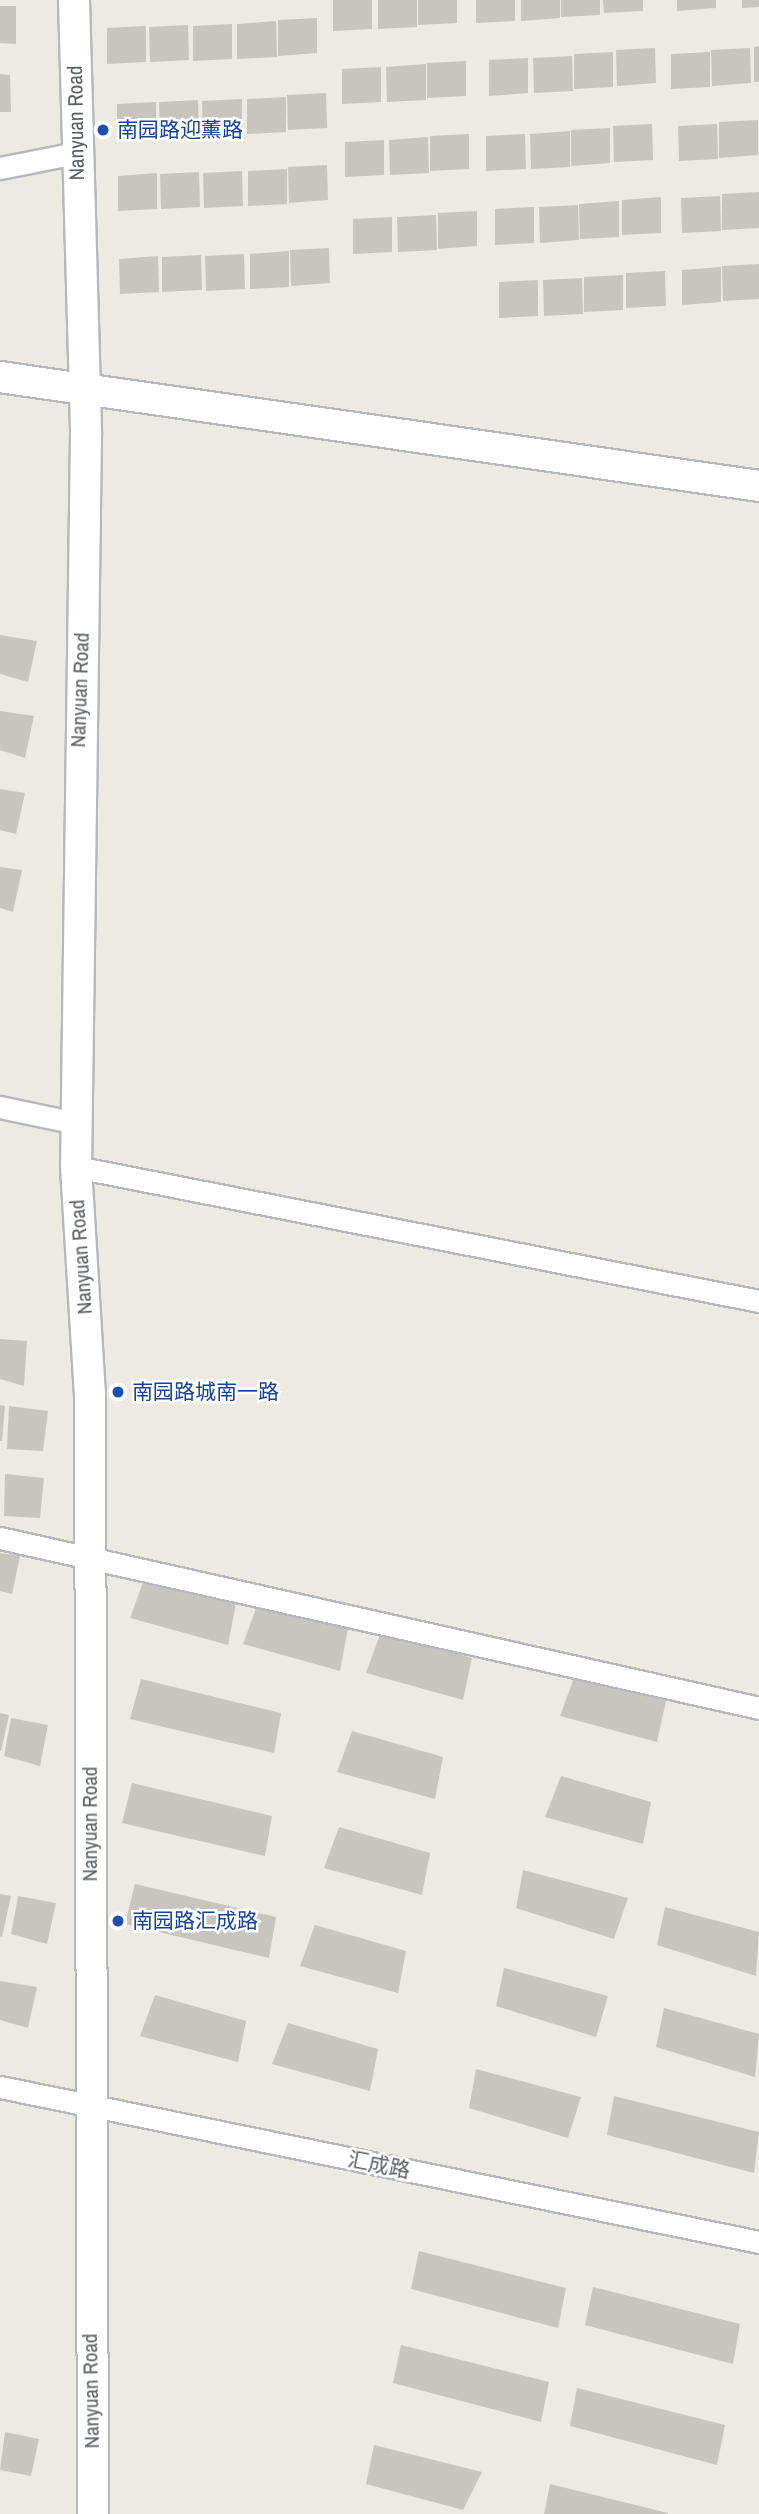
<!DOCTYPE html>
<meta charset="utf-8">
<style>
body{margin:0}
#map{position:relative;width:759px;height:2514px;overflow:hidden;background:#edeae2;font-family:"Archivo Narrow","Noto Sans SC",sans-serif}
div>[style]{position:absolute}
.building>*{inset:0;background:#c8c5bf}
.roads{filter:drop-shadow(2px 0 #b5b8bd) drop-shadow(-2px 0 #b5b8bd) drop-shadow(0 2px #b5b8bd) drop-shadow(0 -2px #b5b8bd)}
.street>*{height:21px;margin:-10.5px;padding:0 10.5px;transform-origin:10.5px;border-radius:10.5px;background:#fff}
.secondary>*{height:30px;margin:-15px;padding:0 15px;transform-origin:15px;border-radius:15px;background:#fff}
.dots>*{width:19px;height:19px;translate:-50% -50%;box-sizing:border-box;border:4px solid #fff;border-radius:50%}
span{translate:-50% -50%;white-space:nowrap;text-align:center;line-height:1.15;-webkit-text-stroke:5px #fff;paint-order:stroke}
.street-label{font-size:21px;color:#5a5f63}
.transit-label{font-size:21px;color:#164399}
.left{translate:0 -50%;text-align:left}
</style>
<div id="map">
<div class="building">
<div style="clip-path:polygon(333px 0,372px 0,372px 29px,333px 31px)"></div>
<div style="clip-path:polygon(378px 0,417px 0,417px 27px,378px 29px)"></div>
<div style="clip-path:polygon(418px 0,457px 0,457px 23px,418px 25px)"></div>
<div style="clip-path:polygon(476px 0,515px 0,515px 21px,476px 23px)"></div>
<div style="clip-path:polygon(521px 0,560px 0,560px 18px,521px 21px)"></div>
<div style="clip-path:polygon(561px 0,600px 0,600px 15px,561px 17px)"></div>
<div style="clip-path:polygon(603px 0,643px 0,643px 11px,604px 13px)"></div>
<div style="clip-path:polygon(677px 0,716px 0,716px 8px,677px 11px)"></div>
<div style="clip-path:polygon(742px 0,759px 0,759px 7px,742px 8px)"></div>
<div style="clip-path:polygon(0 6px,16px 6px,16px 44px,0 43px)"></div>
<div style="clip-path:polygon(317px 18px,317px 53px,278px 56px,278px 20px)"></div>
<div style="clip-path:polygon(276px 21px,277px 57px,237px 59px,237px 24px)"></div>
<div style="clip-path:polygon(232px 24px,232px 59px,193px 61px,193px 26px)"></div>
<div style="clip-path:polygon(188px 25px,189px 60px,150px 62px,149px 27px)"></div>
<div style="clip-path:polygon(146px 26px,146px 62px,107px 64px,107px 28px)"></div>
<div style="clip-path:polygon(759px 46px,759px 82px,754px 82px,754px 47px)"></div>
<div style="clip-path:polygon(655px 48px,656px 83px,617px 86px,616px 50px)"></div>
<div style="clip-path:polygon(750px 48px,751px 83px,712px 86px,711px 50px)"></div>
<div style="clip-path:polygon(613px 52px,613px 87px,574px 89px,574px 54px)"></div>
<div style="clip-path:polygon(710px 52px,710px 87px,671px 89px,671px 54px)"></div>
<div style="clip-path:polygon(572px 56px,573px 91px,534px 93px,533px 58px)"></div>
<div style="clip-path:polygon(528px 58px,528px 93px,489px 96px,489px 60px)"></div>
<div style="clip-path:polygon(466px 61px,466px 96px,427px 98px,427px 63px)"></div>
<div style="clip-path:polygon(426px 64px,426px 100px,387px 102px,386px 67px)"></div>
<div style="clip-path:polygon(381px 67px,381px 102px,342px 104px,342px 69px)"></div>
<div style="clip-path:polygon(0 74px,10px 75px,11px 112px,0 112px)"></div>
<div style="clip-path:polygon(326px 93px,327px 128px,288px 130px,287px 95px)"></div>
<div style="clip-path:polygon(286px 97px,286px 132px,247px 134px,247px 99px)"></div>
<div style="clip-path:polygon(242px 99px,242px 134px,203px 137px,202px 101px)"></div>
<div style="clip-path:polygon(198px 100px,199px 135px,160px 137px,159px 102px)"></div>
<div style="clip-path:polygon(156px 102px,156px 137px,117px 139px,117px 104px)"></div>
<div style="clip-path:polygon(758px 120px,758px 155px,719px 158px,719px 122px)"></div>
<div style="clip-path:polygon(652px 124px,653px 160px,614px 162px,613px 126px)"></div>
<div style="clip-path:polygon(717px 124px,718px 159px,679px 161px,678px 126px)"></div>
<div style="clip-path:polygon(610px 128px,610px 163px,571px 166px,571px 130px)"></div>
<div style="clip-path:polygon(570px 131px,570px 167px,531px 169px,530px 134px)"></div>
<div style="clip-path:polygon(469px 134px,469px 169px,430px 171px,430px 136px)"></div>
<div style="clip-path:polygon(525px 134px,526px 169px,486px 171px,486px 136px)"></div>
<div style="clip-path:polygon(428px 137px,429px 173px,390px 175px,389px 140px)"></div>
<div style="clip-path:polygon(384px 140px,384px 175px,345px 177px,345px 142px)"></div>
<div style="clip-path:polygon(327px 165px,328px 200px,289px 203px,288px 167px)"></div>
<div style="clip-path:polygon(287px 169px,287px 204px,248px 206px,248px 171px)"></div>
<div style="clip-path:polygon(242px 171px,243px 206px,204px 208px,203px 173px)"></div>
<div style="clip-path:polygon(199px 172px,200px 207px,161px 209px,160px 174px)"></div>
<div style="clip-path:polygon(157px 173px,157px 209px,118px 211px,118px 176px)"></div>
<div style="clip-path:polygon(759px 192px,759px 228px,722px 230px,722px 194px)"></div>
<div style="clip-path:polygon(720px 196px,721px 231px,682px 233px,681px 198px)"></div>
<div style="clip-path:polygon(661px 197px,661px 233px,622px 235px,622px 200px)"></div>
<div style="clip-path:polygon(619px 201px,619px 237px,580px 239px,579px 204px)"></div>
<div style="clip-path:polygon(578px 205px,579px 240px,540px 243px,539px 207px)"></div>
<div style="clip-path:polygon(534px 207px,534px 243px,495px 245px,495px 209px)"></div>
<div style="clip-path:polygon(477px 211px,477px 246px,438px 249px,438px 213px)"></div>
<div style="clip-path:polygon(436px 215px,437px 250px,398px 252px,397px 217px)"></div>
<div style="clip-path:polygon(392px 217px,392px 252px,353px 254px,353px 219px)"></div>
<div style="clip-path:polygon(329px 248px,330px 283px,291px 286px,290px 250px)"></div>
<div style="clip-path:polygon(289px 251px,289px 287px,250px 289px,250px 254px)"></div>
<div style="clip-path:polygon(244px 254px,245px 289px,206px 291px,205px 256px)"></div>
<div style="clip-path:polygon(201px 255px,202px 290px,162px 292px,162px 257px)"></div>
<div style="clip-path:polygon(158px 256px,159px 292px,120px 294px,119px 259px)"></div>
<div style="clip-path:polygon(759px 264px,759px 299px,723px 301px,722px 266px)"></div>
<div style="clip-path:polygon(721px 267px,721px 302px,682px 305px,682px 270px)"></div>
<div style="clip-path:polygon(665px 271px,666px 306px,626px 308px,626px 273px)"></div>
<div style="clip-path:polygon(623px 275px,623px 310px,584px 312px,584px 277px)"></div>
<div style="clip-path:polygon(582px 278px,583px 314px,544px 316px,543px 280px)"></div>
<div style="clip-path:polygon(538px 280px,538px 316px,499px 318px,499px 282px)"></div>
<div style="clip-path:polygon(0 635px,37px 641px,28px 682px,0 674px)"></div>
<div style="clip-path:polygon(0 711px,34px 716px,25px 758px,0 750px)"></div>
<div style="clip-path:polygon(0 789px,25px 793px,16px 834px,0 830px)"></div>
<div style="clip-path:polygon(0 867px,22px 870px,13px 912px,0 908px)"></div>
<div style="clip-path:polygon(0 1339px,27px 1341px,24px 1386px,0 1379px)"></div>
<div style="clip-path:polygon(0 1405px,5px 1406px,2px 1441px,0 1441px)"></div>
<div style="clip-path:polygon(9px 1406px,48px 1411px,43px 1451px,7px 1449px)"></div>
<div style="clip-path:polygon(5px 1474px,44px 1478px,40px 1518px,4px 1516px)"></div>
<div style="clip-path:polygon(0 1553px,20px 1556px,12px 1594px,0 1591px)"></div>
<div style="clip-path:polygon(145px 1577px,236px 1603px,228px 1645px,130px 1618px)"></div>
<div style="clip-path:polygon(258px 1603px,348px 1629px,340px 1671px,243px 1644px)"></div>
<div style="clip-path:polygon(381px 1632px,472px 1658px,463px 1700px,366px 1673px)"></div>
<div style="clip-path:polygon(575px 1675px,666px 1701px,657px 1742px,560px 1716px)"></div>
<div style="clip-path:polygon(141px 1679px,281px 1713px,274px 1753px,130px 1719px)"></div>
<div style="clip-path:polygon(0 1713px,9px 1715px,1px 1751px,0 1751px)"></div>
<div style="clip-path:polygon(11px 1718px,48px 1725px,40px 1766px,4px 1756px)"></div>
<div style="clip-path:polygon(352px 1731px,443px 1757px,435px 1799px,337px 1772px)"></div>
<div style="clip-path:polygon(561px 1776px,651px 1802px,643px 1844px,545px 1817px)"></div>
<div style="clip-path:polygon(132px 1783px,272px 1816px,265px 1856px,122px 1823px)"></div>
<div style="clip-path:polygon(339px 1827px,430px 1853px,422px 1895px,324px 1868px)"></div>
<div style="clip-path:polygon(523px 1870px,628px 1898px,614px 1939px,516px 1908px)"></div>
<div style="clip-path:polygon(135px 1884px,276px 1917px,269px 1958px,125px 1924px)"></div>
<div style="clip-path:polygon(0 1894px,11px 1896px,2px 1937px,0 1936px)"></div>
<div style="clip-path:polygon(18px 1896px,56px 1903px,47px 1944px,11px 1934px)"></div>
<div style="clip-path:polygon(665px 1907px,759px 1932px,756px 1976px,657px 1945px)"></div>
<div style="clip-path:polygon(315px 1925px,406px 1951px,398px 1993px,300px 1966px)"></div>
<div style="clip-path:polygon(504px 1968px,608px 1996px,596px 2037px,496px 2006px)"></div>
<div style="clip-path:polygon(0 1981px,37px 1987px,28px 2028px,0 2020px)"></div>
<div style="clip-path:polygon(155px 1995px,246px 2021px,238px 2062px,140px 2036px)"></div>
<div style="clip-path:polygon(664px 2008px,759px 2034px,755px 2077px,656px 2047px)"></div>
<div style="clip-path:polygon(288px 2023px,378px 2049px,370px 2091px,272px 2064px)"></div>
<div style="clip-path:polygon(476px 2069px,581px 2097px,568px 2138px,469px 2108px)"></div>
<div style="clip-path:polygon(614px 2096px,759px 2132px,754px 2173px,607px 2135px)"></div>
<div style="clip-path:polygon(419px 2251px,566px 2288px,558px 2328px,411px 2289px)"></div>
<div style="clip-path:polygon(593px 2287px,740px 2324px,733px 2364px,585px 2325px)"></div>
<div style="clip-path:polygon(401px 2345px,549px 2382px,541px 2422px,393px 2383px)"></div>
<div style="clip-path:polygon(577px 2388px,725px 2425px,717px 2465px,570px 2426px)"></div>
<div style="clip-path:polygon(5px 2432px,39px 2439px,31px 2476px,0 2470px)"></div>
<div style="clip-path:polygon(374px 2445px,482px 2472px,463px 2510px,366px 2484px)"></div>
<div style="clip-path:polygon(550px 2484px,668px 2513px,668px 2514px,544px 2514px)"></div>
</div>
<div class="roads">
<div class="street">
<div style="left:0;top:168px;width:77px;rotate:-11.2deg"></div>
<div style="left:0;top:1107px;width:78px;rotate:11.9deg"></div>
<div style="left:76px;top:1167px;width:696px;rotate:11.1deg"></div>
<div style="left:0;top:1538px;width:778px;rotate:12.62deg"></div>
<div style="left:0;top:2087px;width:775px;rotate:11.54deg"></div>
</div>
<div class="secondary">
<div style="left:74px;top:0;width:435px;rotate:88.4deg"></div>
<div style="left:86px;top:435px;width:732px;rotate:90.78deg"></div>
<div style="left:76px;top:1167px;width:227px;rotate:86.5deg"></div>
<div style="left:90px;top:1394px;width:1120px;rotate:89.85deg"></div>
<div style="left:0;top:377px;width:767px;rotate:8.17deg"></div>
</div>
</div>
<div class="dots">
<div style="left:103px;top:130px;background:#1a4fb4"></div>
<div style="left:118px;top:1392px;background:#1a4fb4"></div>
<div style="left:118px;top:1921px;background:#1a4fb4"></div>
</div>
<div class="street-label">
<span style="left:76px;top:123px;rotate:-91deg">Nanyuan Road</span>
<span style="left:80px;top:690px;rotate:-88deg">Nanyuan Road</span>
<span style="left:81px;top:1257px;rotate:-94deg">Nanyuan Road</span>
<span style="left:90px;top:1824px;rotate:-90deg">Nanyuan Road</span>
<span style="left:379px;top:2165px;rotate:11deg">汇成路</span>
<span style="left:91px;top:2391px;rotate:-91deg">Nanyuan Road</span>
</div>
<div class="transit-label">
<span class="left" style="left:117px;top:130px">南园路迎薰路</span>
<span class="left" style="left:132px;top:1392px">南园路城南一路</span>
<span class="left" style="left:132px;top:1921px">南园路汇成路</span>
</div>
</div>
